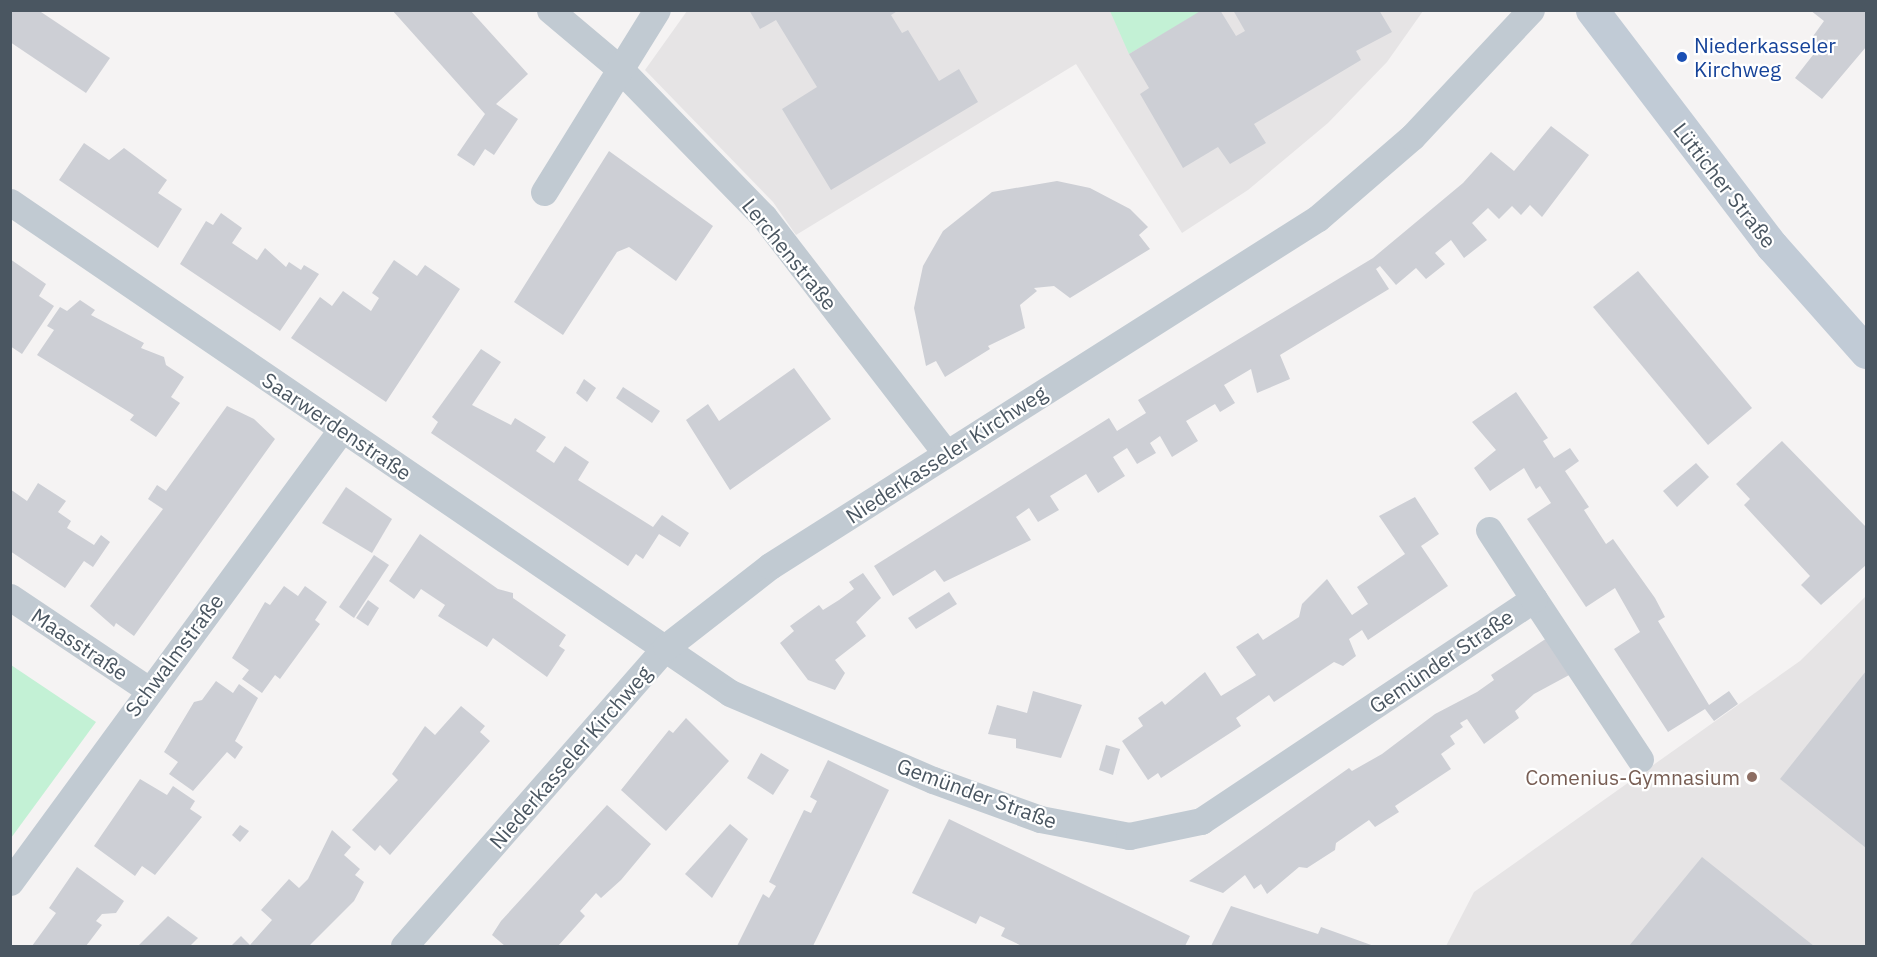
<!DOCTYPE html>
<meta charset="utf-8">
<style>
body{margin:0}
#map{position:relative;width:1877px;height:957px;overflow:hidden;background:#f5f3f3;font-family:"IBM Plex Sans",sans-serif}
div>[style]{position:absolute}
.education>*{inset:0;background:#e6e4e5}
.green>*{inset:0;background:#c3f1d5}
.building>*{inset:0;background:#cdcfd5}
.minor>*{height:27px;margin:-13.5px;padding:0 13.5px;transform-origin:13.5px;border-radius:13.5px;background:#c1cad2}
.secondary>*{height:33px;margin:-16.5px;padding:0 16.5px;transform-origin:16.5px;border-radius:16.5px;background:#c1cbd6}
.dots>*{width:16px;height:16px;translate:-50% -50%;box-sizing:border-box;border:3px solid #fff;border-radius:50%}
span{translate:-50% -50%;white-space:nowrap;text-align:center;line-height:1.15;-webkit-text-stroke:4.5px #fff;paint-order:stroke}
.transit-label{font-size:21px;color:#164399}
.left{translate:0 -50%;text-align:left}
.street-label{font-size:21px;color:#4a5661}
.education-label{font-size:21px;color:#785e54}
.right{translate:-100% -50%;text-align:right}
.frame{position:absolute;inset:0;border:12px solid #4a5661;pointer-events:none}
</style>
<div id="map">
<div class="education">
<div style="clip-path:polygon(687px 11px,1423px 11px,1387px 62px,1328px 123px,1248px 190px,1182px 233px,1076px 64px,796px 235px,773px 202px,645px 70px)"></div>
<div style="clip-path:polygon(1866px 596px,1866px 946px,1446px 946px,1474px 892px,1800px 661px)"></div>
</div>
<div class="green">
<div style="clip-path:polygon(1110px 11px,1202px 11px,1129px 54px)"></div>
<div style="clip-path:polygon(11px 665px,96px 722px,11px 838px)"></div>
</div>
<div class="building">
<div style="clip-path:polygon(10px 10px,38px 10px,110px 58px,86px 93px,10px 42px)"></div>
<div style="clip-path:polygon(392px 10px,470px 10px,528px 74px,496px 104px,518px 119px,494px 155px,485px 149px,474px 166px,457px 155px,485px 114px)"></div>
<div style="clip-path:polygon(749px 10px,899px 10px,891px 15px,902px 33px,908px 30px,939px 81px,959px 69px,978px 102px,831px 190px,782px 109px,817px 87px,776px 20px,760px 29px)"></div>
<div style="clip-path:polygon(1202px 10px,1220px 10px,1236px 36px,1245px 31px,1233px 10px,1379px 10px,1392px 32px,1356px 51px,1361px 60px,1254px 124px,1266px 143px,1230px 164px,1218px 147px,1183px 168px,1140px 94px,1149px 88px,1129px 54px)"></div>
<div style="clip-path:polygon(1810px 10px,1866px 10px,1866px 47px,1822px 99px,1795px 78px,1820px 46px,1811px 39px,1824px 21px)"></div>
<div style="clip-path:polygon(1551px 126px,1589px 155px,1542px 217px,1530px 205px,1521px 215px,1512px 206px,1499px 219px,1488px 208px,1472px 223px,1487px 240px,1464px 258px,1451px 240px,1435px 253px,1445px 264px,1426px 279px,1416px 268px,1396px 285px,1380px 266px,1376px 269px,1389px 289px,1280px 355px,1290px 379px,1257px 393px,1251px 369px,1224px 385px,1235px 403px,1220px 412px,1215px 404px,1186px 421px,1198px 441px,1172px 457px,1160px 436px,1150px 443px,1156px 453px,1137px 464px,1127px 448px,1113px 457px,1125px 476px,1098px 493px,1086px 474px,1050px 496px,1059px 510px,1038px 522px,1029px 508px,1016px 517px,1031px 540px,944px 582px,935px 570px,893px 596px,874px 566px,1109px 418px,1117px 431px,1146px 413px,1138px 400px,1373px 258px,1463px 183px,1491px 152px,1514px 171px)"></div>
<div style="clip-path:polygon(84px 143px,109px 160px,124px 148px,167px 180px,158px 193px,182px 209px,158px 248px,59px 180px)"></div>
<div style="clip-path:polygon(609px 151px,713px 226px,676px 281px,629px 247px,617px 252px,563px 335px,514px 302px)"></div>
<div style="clip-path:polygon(1057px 181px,1090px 188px,1130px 209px,1148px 227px,1139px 235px,1150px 249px,1070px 298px,1054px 286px,1034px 288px,1037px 291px,1020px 305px,1025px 328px,988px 346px,990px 349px,945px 377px,936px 361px,926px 366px,914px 308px,923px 266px,943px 231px,992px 192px)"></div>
<div style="clip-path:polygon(221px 213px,242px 228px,232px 243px,257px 260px,265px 248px,286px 267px,289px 262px,301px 270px,304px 265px,319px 274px,280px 331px,180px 264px,206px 221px,213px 225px)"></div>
<div style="clip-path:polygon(10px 259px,46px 284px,39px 296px,54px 306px,22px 354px,10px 346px)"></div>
<div style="clip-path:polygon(394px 260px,417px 276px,425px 265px,460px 289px,386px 402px,291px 338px,320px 297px,332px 306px,343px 291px,371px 311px,379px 298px,372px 293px)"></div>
<div style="clip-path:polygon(1638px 271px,1752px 408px,1708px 445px,1593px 307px)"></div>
<div style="clip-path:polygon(80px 300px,95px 310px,91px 315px,144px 343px,141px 348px,164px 357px,166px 365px,184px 377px,171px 397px,180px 403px,156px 437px,130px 420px,134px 415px,37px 355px,54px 330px,47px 326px,60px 307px,67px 311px)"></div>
<div style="clip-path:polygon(481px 349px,501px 362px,472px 405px,511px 425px,515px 418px,546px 437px,536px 451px,554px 463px,565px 446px,589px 462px,578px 480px,653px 527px,662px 515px,689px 533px,680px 547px,659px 534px,643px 559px,636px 554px,628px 566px,431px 433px,438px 422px,432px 417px)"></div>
<div style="clip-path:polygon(794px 368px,831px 419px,730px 490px,686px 420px,708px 404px,719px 421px)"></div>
<div style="clip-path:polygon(584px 379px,596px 388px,587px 402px,576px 393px)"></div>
<div style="clip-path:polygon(623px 387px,660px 411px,652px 423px,616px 398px)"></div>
<div style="clip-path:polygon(1516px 392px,1548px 438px,1543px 441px,1554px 458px,1570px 448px,1579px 461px,1565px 471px,1589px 507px,1584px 510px,1606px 544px,1613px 539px,1655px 598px,1665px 617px,1658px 621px,1709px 705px,1729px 691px,1738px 704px,1714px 721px,1705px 709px,1668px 732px,1614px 649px,1640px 632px,1615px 588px,1586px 607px,1527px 519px,1551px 503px,1540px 486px,1536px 489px,1524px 468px,1490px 491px,1474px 468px,1496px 450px,1472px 422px)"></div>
<div style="clip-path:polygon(227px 406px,254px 419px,275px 439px,134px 636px,116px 623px,114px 627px,90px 606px,163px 509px,148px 499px,157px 485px,166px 491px)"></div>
<div style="clip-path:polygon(1782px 441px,1866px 527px,1866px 565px,1821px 605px,1801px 585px,1810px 576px,1744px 505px,1750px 499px,1736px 484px)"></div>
<div style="clip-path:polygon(1696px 463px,1709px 477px,1677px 507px,1663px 491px)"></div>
<div style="clip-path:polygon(38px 483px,66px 501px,58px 512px,71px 521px,67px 528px,94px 545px,101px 535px,110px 542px,93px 567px,84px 561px,65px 588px,10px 551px,10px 489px,27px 501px)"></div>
<div style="clip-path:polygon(346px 487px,392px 519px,372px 553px,322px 523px)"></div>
<div style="clip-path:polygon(1415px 497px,1439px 534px,1421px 546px,1448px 586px,1368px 640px,1362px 630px,1349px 639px,1356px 656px,1343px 666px,1334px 662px,1274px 702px,1269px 695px,1236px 718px,1241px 726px,1161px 778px,1158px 773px,1148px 780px,1122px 741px,1143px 726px,1138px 718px,1162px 701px,1165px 705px,1205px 672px,1221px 696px,1256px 675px,1236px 647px,1258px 633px,1263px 640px,1299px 617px,1302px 604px,1327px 579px,1352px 615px,1368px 604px,1357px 587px,1405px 554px,1379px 516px)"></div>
<div style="clip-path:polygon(420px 534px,498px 589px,513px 593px,513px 598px,566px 635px,559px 646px,565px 650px,547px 677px,493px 638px,487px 647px,438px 616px,445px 605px,421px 589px,414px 599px,389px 581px)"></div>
<div style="clip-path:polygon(374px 555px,389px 565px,354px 618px,339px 607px)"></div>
<div style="clip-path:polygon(863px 573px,881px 598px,856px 622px,866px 636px,835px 660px,845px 673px,835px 690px,808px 680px,780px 643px,794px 631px,790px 626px,819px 605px,823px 610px,839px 600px,854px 589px,849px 582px)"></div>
<div style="clip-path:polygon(284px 586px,298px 596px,305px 586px,327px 602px,315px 620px,320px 624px,280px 679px,275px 675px,262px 693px,242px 679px,249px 670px,232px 658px,265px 602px,270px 605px)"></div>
<div style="clip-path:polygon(949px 592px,957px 604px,916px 629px,908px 618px)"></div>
<div style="clip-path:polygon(368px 600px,379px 608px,368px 626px,356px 618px)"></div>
<div style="clip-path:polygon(1547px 638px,1571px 674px,1534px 694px,1515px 711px,1519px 718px,1484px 744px,1467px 719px,1460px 723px,1463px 727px,1450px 736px,1455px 744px,1441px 754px,1451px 769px,1395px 806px,1399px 812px,1375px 827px,1369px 820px,1336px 843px,1335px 850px,1307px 868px,1299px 867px,1267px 894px,1261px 884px,1254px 889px,1245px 875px,1223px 893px,1189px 881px,1349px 768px,1352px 771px,1382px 754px,1435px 714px,1477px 692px,1494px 680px,1491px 675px)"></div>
<div style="clip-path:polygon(1866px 671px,1866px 848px,1780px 779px)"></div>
<div style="clip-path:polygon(216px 681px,233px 693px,239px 684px,258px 698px,235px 741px,243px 747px,235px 759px,227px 752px,193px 791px,169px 774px,178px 762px,164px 752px,194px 702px,202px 700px)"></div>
<div style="clip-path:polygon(1033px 691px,1082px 705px,1061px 758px,1016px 748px,1016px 739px,988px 734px,997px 705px,1027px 713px)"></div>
<div style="clip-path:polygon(461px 706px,485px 726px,480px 732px,490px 741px,390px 855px,380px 845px,375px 851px,352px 830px,398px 780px,392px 774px,425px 726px,435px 735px)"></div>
<div style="clip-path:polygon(686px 718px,729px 761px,666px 831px,621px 790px,669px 730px,673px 733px)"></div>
<div style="clip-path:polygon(1106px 745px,1120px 749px,1113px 775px,1099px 770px)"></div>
<div style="clip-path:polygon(761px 753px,789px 770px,773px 795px,747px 778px)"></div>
<div style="clip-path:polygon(828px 760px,889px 790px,813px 946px,737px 946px,763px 894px,769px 898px,776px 886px,769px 882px,804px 810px,811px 813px,817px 801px,810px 797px)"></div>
<div style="clip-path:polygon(140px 779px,167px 795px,173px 786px,195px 801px,190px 809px,202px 817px,155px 875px,142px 866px,135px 876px,94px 846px)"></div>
<div style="clip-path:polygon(607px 805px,651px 844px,621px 880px,601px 898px,596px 893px,580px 911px,585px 916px,558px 946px,505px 946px,492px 935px,501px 921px)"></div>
<div style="clip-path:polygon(949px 819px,1190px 936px,1185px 946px,1022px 946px,1001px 936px,1005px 928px,980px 916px,976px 924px,912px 893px)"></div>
<div style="clip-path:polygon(730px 824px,748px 839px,712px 898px,685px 874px)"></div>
<div style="clip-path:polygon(240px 825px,249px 831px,240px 842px,232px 835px)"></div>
<div style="clip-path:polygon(332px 830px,351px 847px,344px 855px,360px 869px,355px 875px,364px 882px,354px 901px,309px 946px,231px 946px,241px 936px,250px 945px,272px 920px,261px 910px,289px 879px,299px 888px,308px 879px)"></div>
<div style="clip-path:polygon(1702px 857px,1775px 915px,1814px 946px,1629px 946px)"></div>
<div style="clip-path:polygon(77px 867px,124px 901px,116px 913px,102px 914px,96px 921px,102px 925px,86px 946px,32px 946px,56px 913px,49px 908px)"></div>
<div style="clip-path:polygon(1231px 906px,1318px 934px,1321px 927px,1374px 946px,1211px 946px)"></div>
<div style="clip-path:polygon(168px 916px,198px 938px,190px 946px,138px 946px)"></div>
</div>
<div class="minor">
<div style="left:550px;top:10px;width:92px;rotate:40.1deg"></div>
<div style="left:620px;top:69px;width:206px;rotate:45.8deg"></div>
<div style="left:764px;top:217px;width:297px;rotate:52.4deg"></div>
<div style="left:544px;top:192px;width:214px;rotate:-58.2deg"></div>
<div style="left:10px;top:202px;width:871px;rotate:34.29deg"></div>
<div style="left:730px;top:693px;width:221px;rotate:23.2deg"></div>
<div style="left:933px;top:780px;width:114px;rotate:20deg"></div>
<div style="left:1040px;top:819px;width:91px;rotate:10.8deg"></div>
<div style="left:1129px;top:836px;width:74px;rotate:-11.8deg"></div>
<div style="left:1201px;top:821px;width:400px;rotate:-33.7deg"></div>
<div style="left:1534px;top:599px;width:192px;rotate:56.5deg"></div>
<div style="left:1489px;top:530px;width:82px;rotate:56.9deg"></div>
<div style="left:10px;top:597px;width:167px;rotate:33.8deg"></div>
<div style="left:10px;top:882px;width:560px;rotate:-53.78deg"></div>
<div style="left:404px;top:946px;width:398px;rotate:-48.8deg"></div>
<div style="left:666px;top:647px;width:132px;rotate:-37.9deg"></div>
<div style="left:770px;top:566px;width:649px;rotate:-32.42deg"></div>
<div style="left:1318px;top:218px;width:124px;rotate:-40.8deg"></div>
<div style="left:1412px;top:137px;width:174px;rotate:-46.9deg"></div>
</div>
<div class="secondary">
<div style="left:1592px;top:10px;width:297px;rotate:52.7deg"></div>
<div style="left:1772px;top:246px;width:142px;rotate:48.4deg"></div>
</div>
<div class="dots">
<div style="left:1682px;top:57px;background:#1a4fb4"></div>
<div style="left:1752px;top:777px;background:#8d6e63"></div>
</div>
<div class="transit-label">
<span class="left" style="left:1694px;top:57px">Niederkasseler<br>Kirchweg</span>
</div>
<div class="street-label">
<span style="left:1725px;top:185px;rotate:52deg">Lütticher Straße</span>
<span style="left:790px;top:254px;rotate:51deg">Lerchenstraße</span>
<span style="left:337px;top:426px;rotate:34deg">Saarwerdenstraße</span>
<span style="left:946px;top:454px;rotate:-33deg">Niederkasseler Kirchweg</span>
<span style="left:80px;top:644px;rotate:34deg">Maasstraße</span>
<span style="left:174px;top:655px;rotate:-53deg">Schwalmstraße</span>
<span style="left:1441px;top:661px;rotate:-34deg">Gemünder Straße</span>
<span style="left:570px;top:757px;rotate:-49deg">Niederkasseler Kirchweg</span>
<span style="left:977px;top:793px;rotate:20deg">Gemünder Straße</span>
</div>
<div class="education-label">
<span class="right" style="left:1740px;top:777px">Comenius-Gymnasium</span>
</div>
<div class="frame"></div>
</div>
